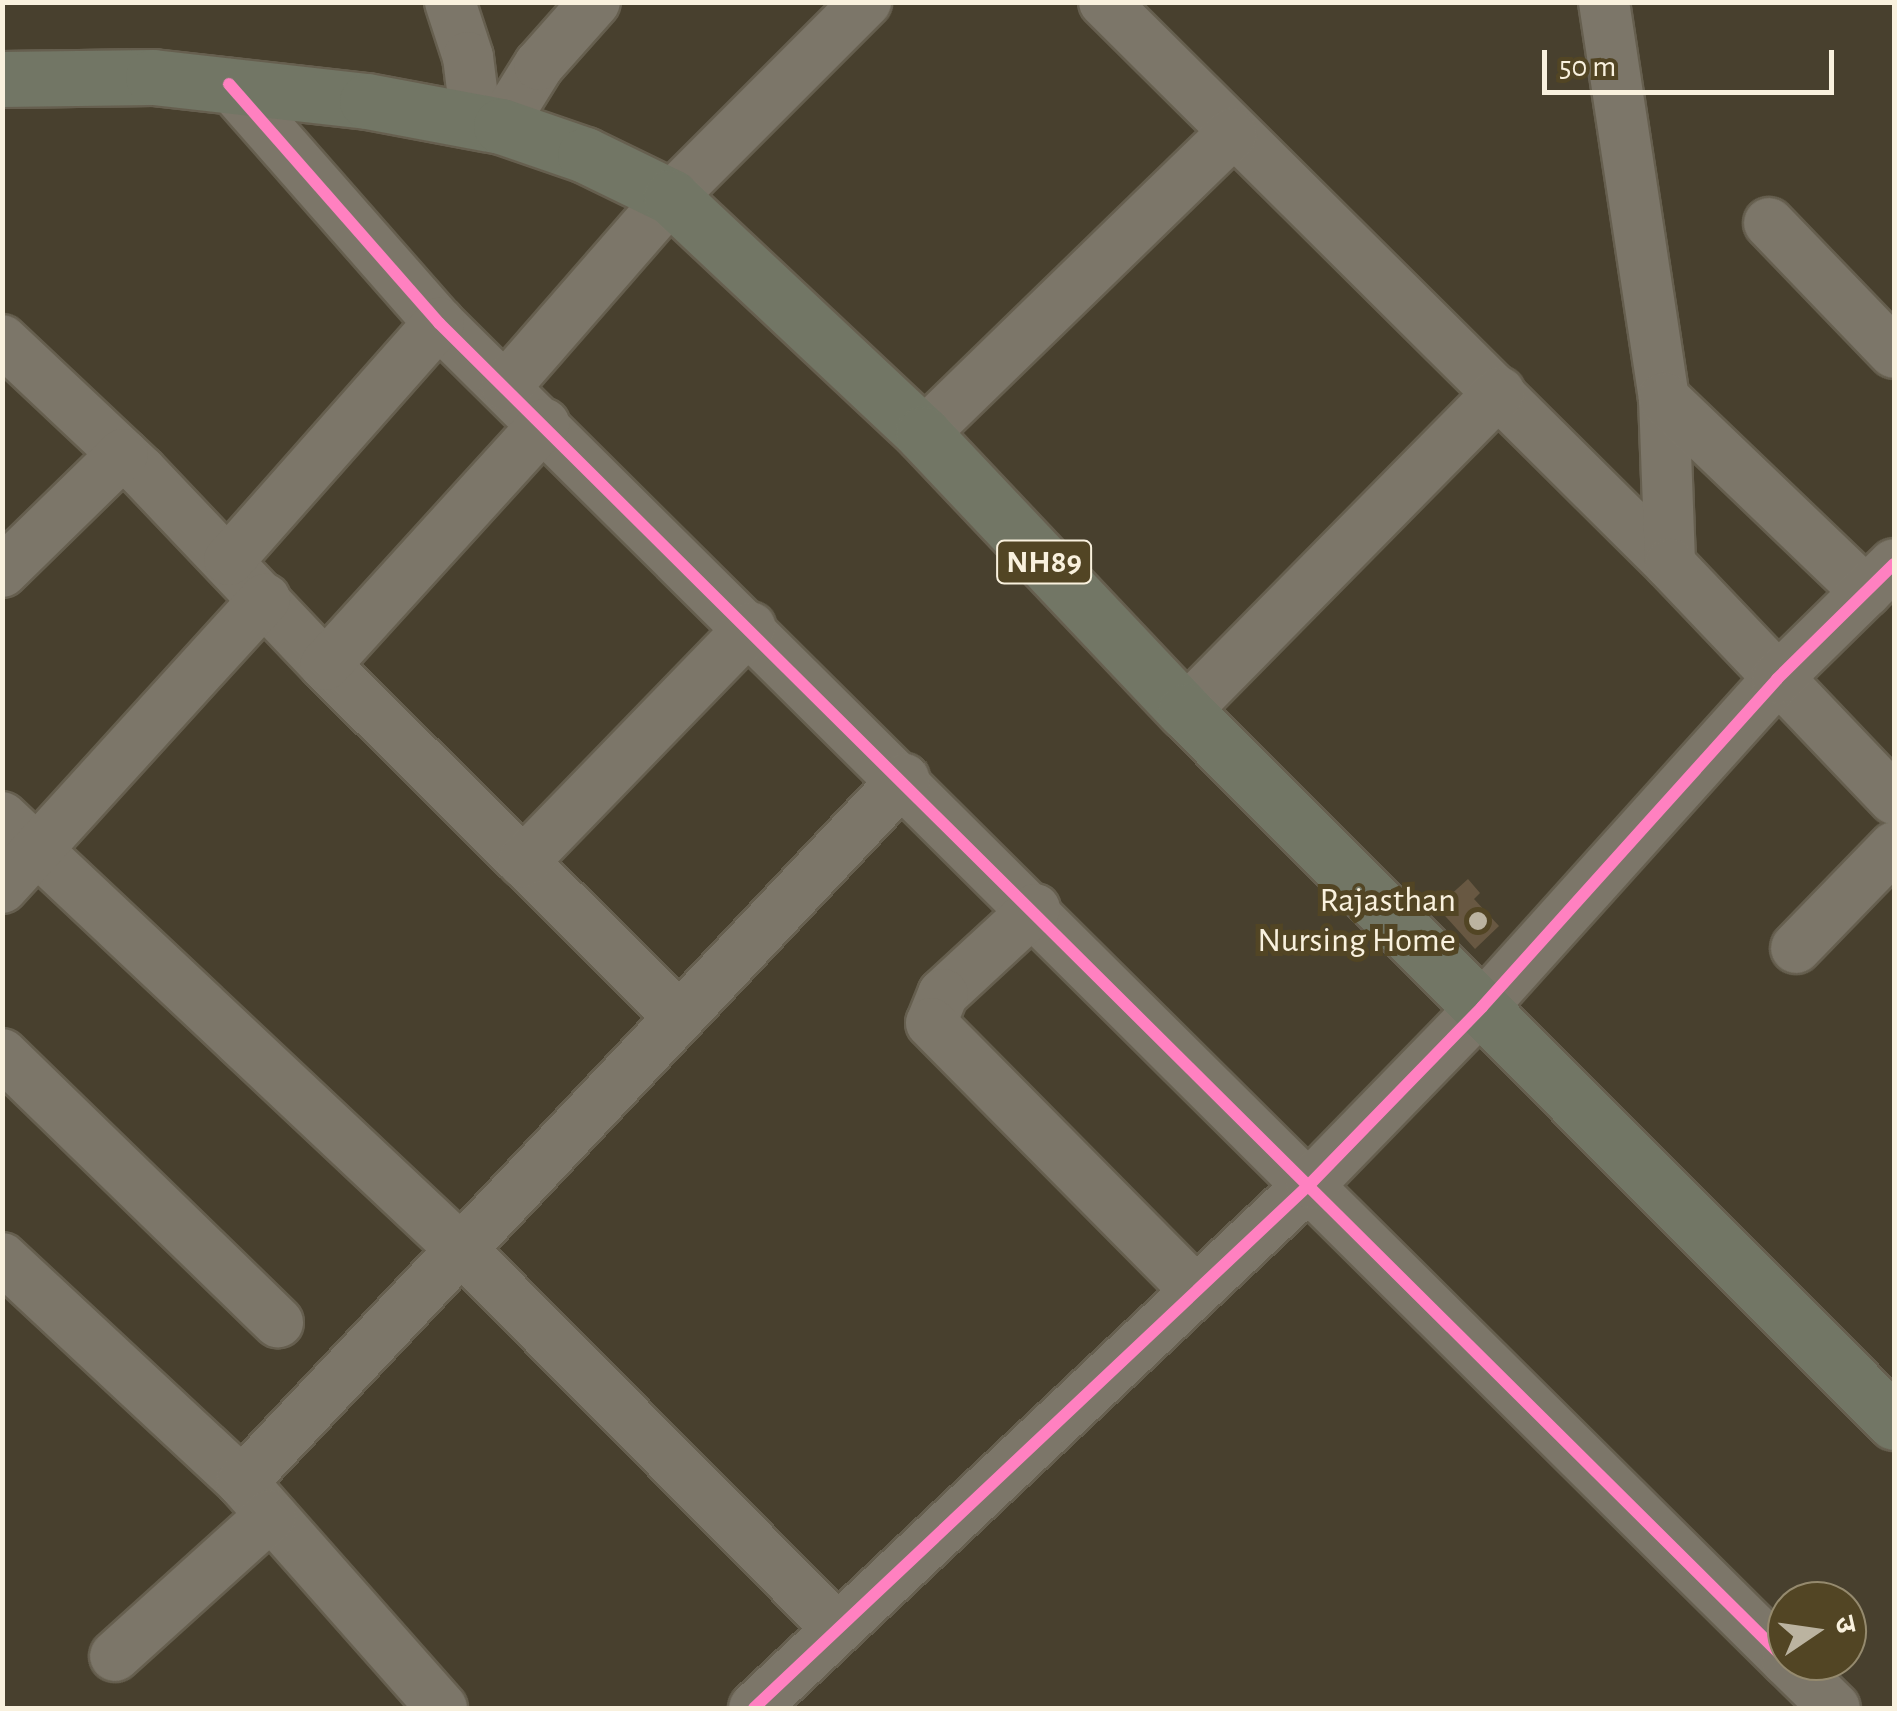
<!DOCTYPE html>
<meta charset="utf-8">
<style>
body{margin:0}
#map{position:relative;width:1897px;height:1711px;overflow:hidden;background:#48402e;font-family:"Alegreya Sans","Noto Sans Devanagari",sans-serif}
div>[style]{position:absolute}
.building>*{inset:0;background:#685842}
.roads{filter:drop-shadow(2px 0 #665f4f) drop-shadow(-2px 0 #665f4f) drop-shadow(0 2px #665f4f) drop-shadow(0 -2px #665f4f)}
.minor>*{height:50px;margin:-25px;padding:0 25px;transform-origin:25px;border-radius:25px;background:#7c7669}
.major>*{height:55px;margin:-27.5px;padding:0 27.5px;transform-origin:27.5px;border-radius:27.5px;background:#727665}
.cycleway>*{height:12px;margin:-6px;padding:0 6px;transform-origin:6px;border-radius:6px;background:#ff80c0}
.dots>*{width:28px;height:28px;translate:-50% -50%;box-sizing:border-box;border:5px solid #524524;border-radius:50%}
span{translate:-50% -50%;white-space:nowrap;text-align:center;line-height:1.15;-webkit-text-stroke:10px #524524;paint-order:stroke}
.shield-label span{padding:2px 8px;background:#524524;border:2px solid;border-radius:8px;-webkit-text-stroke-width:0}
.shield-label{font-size:32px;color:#f9f1de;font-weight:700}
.poi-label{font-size:35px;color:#f9f1de}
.right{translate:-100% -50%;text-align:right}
.frame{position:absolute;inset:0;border:5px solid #f9f1de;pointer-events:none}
.north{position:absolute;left:1767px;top:1581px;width:100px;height:100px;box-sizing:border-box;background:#524524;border:2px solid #958a6e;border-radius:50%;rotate:77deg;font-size:28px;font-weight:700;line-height:40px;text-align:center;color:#f9f1de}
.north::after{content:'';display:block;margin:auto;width:35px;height:45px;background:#bbb3a0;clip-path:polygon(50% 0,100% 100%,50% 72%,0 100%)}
.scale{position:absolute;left:1542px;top:50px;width:292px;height:45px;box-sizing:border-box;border:5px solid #f9f1de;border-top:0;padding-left:12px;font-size:30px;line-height:35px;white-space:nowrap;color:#f9f1de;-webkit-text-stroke:8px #524524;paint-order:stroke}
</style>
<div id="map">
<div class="building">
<div style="clip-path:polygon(1468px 879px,1480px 893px,1474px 899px,1499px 926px,1475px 949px,1437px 907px)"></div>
</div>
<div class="roads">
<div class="minor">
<div style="left:450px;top:2px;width:58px;rotate:71.9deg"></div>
<div style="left:468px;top:57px;width:64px;rotate:82.9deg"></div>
<div style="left:1104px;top:2px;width:798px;rotate:44.8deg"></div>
<div style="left:1604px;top:2px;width:401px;rotate:81.4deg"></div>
<div style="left:1664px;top:398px;width:166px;rotate:87.9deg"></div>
<div style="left:1670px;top:564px;width:325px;rotate:46.4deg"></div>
<div style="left:229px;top:84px;width:318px;rotate:48.7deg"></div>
<div style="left:439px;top:323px;width:1899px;rotate:44.79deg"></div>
<div style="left:501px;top:126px;width:72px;rotate:-58.1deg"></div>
<div style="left:539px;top:65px;width:84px;rotate:-48.4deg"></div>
<div style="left:1769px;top:223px;width:180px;rotate:46.1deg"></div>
<div style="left:2px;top:340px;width:191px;rotate:43.3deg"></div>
<div style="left:141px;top:471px;width:267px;rotate:46.5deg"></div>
<div style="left:325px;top:665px;width:499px;rotate:44.8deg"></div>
<div style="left:506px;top:386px;width:251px;rotate:-48.9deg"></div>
<div style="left:671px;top:197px;width:276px;rotate:-45deg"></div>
<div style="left:1664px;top:398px;width:280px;rotate:43.8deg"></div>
<div style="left:923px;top:434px;width:431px;rotate:-44.2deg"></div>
<div style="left:229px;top:560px;width:317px;rotate:-48.5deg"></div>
<div style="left:2px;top:572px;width:169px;rotate:-44.3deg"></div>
<div style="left:325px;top:665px;width:326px;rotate:-47.7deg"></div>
<div style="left:1185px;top:711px;width:448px;rotate:-45.4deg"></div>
<div style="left:2px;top:817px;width:635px;rotate:43.28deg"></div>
<div style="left:464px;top:1252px;width:530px;rotate:45.23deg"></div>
<div style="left:523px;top:862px;width:327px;rotate:-45.9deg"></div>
<div style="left:2px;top:888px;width:391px;rotate:-47.7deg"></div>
<div style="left:1035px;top:909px;width:125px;rotate:137.3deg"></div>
<div style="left:943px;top:994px;width:31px;rotate:112deg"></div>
<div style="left:931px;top:1023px;width:377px;rotate:45.3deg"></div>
<div style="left:1796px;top:948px;width:141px;rotate:-45.9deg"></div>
<div style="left:2px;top:1054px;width:385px;rotate:44.2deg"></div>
<div style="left:2px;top:1258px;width:328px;rotate:43deg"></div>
<div style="left:242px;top:1482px;width:302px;rotate:48.5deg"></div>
<div style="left:242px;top:1482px;width:966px;rotate:-46.72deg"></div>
<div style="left:115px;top:1656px;width:210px;rotate:-42.1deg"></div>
<div style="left:1787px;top:1661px;width:67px;rotate:44.4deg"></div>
<div style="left:754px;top:1708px;width:765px;rotate:-43.31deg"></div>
<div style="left:1311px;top:1183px;width:245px;rotate:-45.8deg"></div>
<div style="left:1482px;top:1007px;width:441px;rotate:-48deg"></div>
<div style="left:1777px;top:679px;width:164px;rotate:-44.5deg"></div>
</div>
<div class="major">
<div style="left:2px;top:79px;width:151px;rotate:-0.8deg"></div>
<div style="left:153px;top:77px;width:215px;rotate:6.4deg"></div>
<div style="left:367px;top:101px;width:136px;rotate:10.6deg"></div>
<div style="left:501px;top:126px;width:89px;rotate:19deg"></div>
<div style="left:585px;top:155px;width:96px;rotate:26deg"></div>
<div style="left:671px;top:197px;width:346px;rotate:43.2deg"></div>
<div style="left:923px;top:434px;width:381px;rotate:46.6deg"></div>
<div style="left:1185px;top:711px;width:1004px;rotate:45.08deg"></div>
</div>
</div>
<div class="cycleway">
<div style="left:229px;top:84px;width:318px;rotate:48.7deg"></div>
<div style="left:439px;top:323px;width:1899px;rotate:44.79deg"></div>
<div style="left:754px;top:1708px;width:765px;rotate:-43.31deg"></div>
<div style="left:1311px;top:1183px;width:245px;rotate:-45.8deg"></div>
<div style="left:1482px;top:1007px;width:441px;rotate:-48deg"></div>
<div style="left:1777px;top:679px;width:164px;rotate:-44.5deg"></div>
</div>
<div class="dots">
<div style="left:1478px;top:921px;background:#bbb3a0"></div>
</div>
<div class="shield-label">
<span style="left:1044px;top:562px">NH89</span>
</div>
<div class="poi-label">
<span class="right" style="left:1456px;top:921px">Rajasthan<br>Nursing Home</span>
</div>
<div class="frame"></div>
<div class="north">उ</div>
<div class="scale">50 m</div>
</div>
